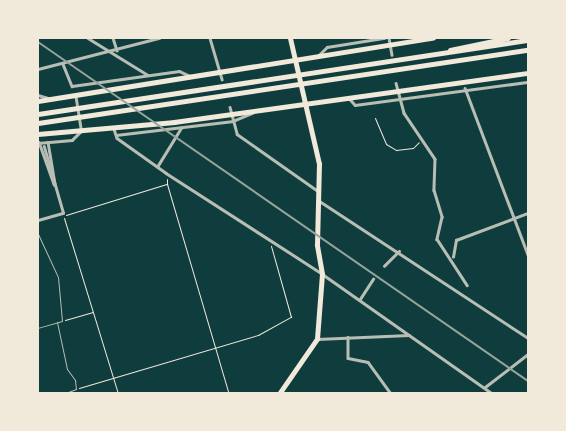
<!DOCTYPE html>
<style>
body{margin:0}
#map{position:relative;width:566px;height:431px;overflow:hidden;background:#0f3d3e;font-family:Barlow,sans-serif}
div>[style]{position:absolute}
.path>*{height:1px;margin:-0.5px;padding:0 0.5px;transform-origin:0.5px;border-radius:0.5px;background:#f1e9da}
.service>*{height:1px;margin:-0.5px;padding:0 0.5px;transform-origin:0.5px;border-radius:0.5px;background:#b8beb3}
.minor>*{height:2.5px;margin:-1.25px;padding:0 1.25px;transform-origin:1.25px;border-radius:1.25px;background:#b8beb3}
.tertiary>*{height:3px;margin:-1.5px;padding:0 1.5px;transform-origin:1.5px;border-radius:1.5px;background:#b8beb3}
.primary>*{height:4.5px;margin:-2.25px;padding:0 2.25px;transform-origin:2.25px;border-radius:2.25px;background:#f1e9da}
.trunk>*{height:4.5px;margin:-2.25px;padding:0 2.25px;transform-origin:2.25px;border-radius:2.25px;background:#f1e9da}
.motorway>*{height:5px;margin:-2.5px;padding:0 2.5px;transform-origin:2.5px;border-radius:2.5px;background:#f1e9da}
.rail>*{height:2px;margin:-1px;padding:0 1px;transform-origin:1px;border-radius:1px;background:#97a49c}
span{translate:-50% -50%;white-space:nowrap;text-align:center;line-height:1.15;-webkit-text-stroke:4.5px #f1e9da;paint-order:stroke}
.frame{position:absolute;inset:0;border:39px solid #f1e9da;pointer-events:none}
</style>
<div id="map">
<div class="path">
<div style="left:375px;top:118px;width:28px;rotate:67deg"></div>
<div style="left:386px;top:144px;width:12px;rotate:31deg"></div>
<div style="left:396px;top:150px;width:17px;rotate:-7deg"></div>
<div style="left:413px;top:148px;width:8px;rotate:-45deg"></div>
<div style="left:167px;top:184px;width:219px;rotate:73.6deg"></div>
<div style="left:66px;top:215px;width:106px;rotate:-17.1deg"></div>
<div style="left:167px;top:184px;width:5px;rotate:-90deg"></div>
<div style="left:64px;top:218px;width:184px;rotate:72.9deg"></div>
<div style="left:65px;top:320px;width:29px;rotate:-16deg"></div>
<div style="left:79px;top:388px;width:187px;rotate:-16.5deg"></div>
<div style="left:258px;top:335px;width:38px;rotate:-29deg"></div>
<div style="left:291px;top:317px;width:74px;rotate:-105.7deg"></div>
</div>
<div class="service">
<div style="left:38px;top:234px;width:47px;rotate:65.1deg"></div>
<div style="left:58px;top:277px;width:44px;rotate:84.8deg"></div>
<div style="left:62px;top:321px;width:25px;rotate:164deg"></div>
<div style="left:57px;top:322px;width:48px;rotate:78deg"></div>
<div style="left:67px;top:369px;width:14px;rotate:54deg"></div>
<div style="left:75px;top:380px;width:9px;rotate:84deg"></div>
<div style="left:76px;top:389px;width:14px;rotate:159deg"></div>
</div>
<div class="minor">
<div style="left:88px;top:38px;width:70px;rotate:31.7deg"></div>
<div style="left:113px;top:38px;width:13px;rotate:72deg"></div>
<div style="left:210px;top:38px;width:43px;rotate:73.7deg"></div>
<div style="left:389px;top:38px;width:17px;rotate:80deg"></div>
<div style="left:319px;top:55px;width:11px;rotate:-45deg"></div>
<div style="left:327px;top:47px;width:58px;rotate:-9deg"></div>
<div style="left:63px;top:64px;width:24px;rotate:68deg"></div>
<div style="left:72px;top:86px;width:108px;rotate:-8deg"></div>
<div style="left:179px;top:71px;width:12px;rotate:24deg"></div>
<div style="left:38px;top:69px;width:125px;rotate:-14.4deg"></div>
<div style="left:396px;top:83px;width:31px;rotate:75deg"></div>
<div style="left:404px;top:113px;width:55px;rotate:56deg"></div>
<div style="left:435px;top:159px;width:31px;rotate:92deg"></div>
<div style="left:434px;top:190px;width:28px;rotate:73deg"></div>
<div style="left:442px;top:217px;width:23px;rotate:103deg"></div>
<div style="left:437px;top:239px;width:55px;rotate:56.9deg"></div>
<div style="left:465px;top:88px;width:178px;rotate:69.3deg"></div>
<div style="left:38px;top:95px;width:10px;rotate:17deg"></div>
<div style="left:349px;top:98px;width:9px;rotate:49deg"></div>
<div style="left:355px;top:105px;width:175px;rotate:-7.6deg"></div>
<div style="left:230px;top:107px;width:28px;rotate:75deg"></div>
<div style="left:237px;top:134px;width:99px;rotate:35.1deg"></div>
<div style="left:114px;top:129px;width:9px;rotate:72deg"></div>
<div style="left:117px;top:138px;width:60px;rotate:35.5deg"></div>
<div style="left:166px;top:173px;width:184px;rotate:32.8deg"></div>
<div style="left:116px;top:135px;width:118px;rotate:-6.8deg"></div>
<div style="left:233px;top:121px;width:21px;rotate:-23deg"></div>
<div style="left:39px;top:142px;width:45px;rotate:70.3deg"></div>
<div style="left:48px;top:142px;width:43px;rotate:80.5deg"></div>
<div style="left:38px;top:143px;width:34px;rotate:-5deg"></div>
<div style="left:72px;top:140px;width:13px;rotate:-45deg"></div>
<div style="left:81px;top:131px;width:36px;rotate:-99deg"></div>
<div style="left:157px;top:167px;width:46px;rotate:-58.4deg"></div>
<div style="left:318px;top:200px;width:251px;rotate:33.3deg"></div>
<div style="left:38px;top:220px;width:26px;rotate:-16deg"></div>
<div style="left:63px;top:213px;width:69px;rotate:-106.1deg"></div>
<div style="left:453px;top:257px;width:17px;rotate:-80deg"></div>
<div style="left:456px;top:240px;width:77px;rotate:-20.6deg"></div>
<div style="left:384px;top:266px;width:21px;rotate:-45deg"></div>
<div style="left:360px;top:299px;width:24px;rotate:-57deg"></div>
<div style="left:348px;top:337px;width:21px;rotate:90deg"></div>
<div style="left:348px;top:358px;width:20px;rotate:11deg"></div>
<div style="left:368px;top:362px;width:39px;rotate:54deg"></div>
<div style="left:485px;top:387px;width:54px;rotate:-37.5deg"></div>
</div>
<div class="tertiary">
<div style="left:322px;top:274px;width:209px;rotate:35.1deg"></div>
<div style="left:317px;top:339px;width:92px;rotate:-2.5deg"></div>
</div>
<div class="primary">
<div style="left:279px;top:394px;width:67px;rotate:-55.4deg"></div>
<div style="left:317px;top:339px;width:65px;rotate:-85.6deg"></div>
<div style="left:322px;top:274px;width:29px;rotate:-100deg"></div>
<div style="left:317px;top:245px;width:81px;rotate:-88.6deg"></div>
<div style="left:319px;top:164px;width:129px;rotate:-103deg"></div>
</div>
<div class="trunk">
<div style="left:38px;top:101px;width:400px;rotate:-9.1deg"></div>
<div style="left:38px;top:134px;width:137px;rotate:-5deg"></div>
<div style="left:174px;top:122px;width:357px;rotate:-7.9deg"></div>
</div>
<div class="motorway">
<div style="left:450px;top:50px;width:59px;rotate:-11.7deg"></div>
<div style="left:38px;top:114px;width:496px;rotate:-8.6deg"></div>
<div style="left:38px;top:123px;width:495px;rotate:-8.5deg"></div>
</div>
<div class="rail">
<div style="left:38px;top:42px;width:596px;rotate:34.68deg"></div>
</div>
<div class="frame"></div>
</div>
